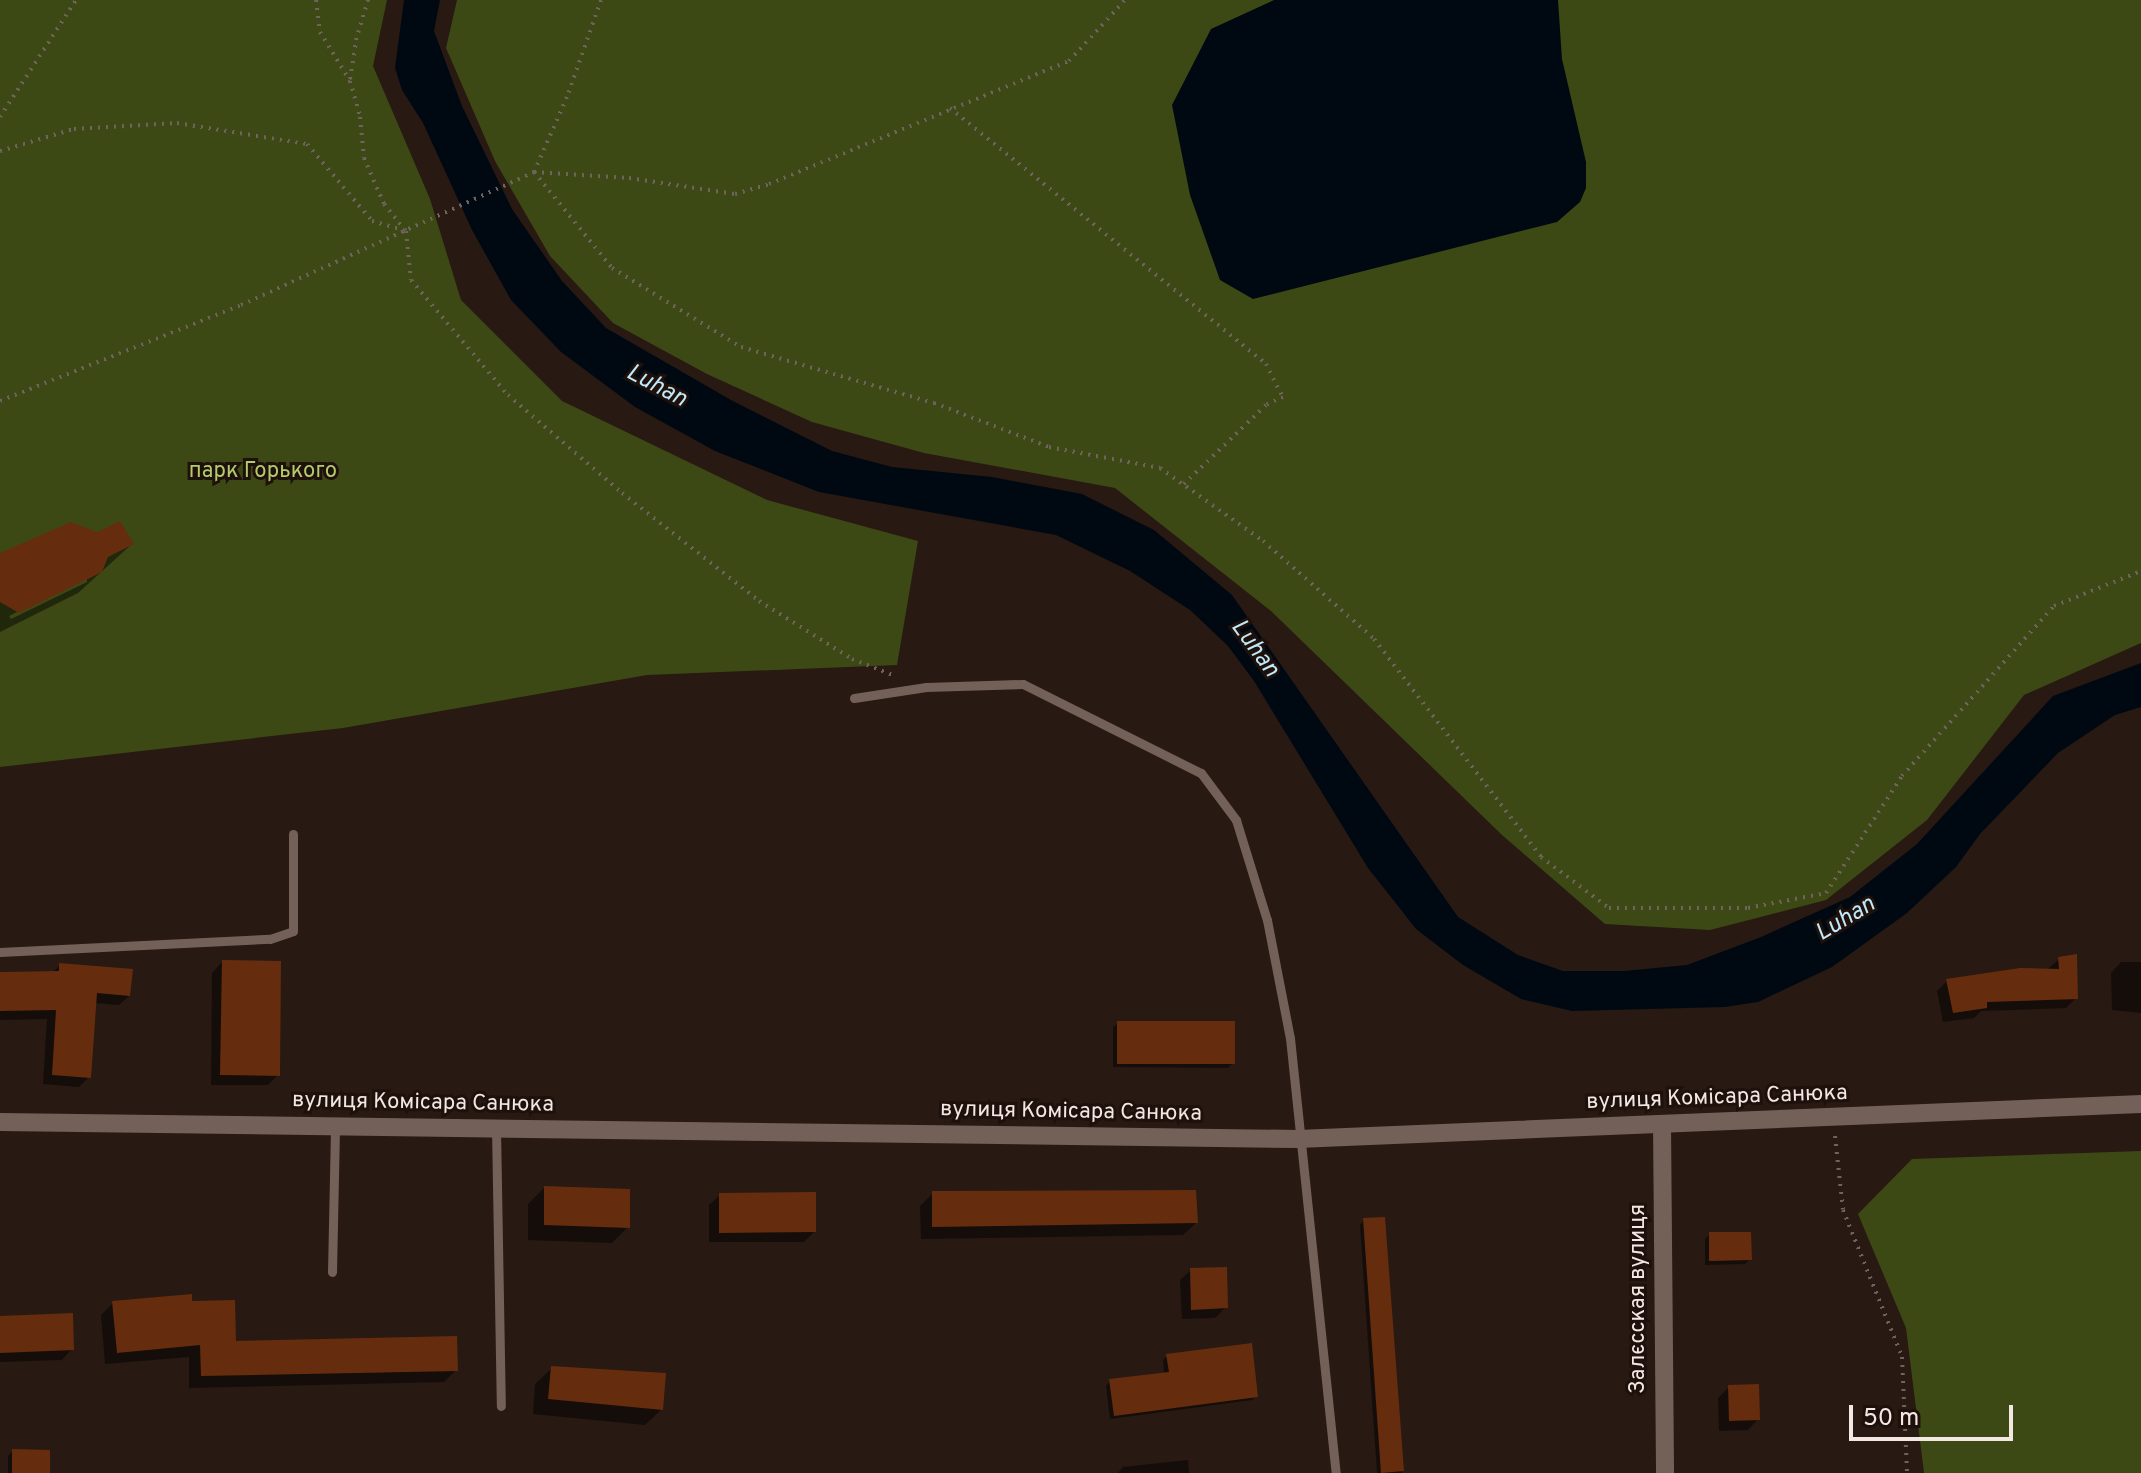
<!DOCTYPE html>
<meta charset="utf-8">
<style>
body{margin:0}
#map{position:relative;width:2141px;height:1473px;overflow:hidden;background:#281912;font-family:Overpass,sans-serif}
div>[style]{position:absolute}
.green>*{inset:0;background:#3d4914}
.water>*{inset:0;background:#000912}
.shadow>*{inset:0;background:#0007}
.building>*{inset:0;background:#662c0e}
.path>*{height:4px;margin-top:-2px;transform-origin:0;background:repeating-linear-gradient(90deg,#70635d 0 2px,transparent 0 8px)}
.service>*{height:9px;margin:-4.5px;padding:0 4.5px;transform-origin:4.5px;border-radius:4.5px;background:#736059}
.minor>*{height:18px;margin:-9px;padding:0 9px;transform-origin:9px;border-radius:9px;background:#736059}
span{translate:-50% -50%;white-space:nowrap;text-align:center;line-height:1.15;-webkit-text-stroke:6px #1e100a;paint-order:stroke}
.park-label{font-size:22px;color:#b3cb6d}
.street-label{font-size:22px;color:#f2e7e3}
.water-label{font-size:24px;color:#c0e9fb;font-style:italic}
.scale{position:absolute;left:1849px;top:1405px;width:164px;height:36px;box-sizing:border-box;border:4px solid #f2e7e3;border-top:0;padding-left:10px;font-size:24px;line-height:28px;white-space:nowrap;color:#f2e7e3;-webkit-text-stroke:6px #1e100a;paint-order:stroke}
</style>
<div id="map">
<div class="green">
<div style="clip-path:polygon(0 0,387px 0,373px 66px,430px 199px,461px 300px,562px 401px,767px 500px,918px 541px,897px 665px,647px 675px,343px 728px,0 767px)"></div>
<div style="clip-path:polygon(457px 0,2141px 0,2141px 643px,2024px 695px,1927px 820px,1826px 900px,1710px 930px,1605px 924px,1502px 835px,1271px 611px,1115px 488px,924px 453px,812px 422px,707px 374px,613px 323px,550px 256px,495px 161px,446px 48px)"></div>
<div style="clip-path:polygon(2141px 1151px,2141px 1473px,1924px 1473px,1906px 1328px,1858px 1214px,1912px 1159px)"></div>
</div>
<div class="water">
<div style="clip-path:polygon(404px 0,440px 0,434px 31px,462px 106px,512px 209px,562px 281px,606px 328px,731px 400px,832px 451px,892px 467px,992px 477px,1082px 494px,1154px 530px,1232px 595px,1458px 917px,1518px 955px,1563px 971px,1624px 971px,1687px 965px,1761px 937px,1850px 897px,1917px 844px,2053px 696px,2141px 663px,2141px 707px,2115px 715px,2058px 753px,1980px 834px,1956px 867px,1907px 913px,1832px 967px,1758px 1002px,1725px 1007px,1572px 1011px,1521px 999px,1463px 965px,1416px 929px,1368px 868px,1254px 681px,1228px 646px,1190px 610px,1130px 571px,1056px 535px,819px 492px,715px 451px,635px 407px,561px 352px,511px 300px,472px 230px,423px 123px,402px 90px,395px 68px)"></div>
<div style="clip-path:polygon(1274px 0,1558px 0,1562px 59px,1586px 162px,1586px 188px,1580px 202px,1557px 222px,1253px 299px,1220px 280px,1190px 195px,1172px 105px,1211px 29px)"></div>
</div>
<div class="shadow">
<div style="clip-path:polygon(evenodd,132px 544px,78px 593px,0 632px,0 556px,132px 544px,87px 577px,87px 582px,11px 619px,9px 616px,87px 577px)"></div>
<div style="clip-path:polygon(2059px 959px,2076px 998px,2066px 1008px,1981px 1011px,1974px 1018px,1943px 1022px,1937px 991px,1947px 981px,2048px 969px)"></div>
<div style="clip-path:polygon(222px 962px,278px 1075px,268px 1085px,211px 1085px,212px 973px)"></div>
<div style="clip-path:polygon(2121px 962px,2141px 962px,2141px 1013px,2112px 1010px,2111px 973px)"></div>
<div style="clip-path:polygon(60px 965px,129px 996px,119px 1005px,94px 1003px,89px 1077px,79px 1087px,43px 1084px,47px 1019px,0 1020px,0 974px,52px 973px)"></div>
<div style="clip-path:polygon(1118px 1023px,1233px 1063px,1228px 1068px,1113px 1067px,1113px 1027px)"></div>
<div style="clip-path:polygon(544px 1188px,628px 1227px,612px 1243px,528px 1240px,528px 1204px)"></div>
<div style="clip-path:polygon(933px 1193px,1196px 1223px,1183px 1235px,921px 1239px,920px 1206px)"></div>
<div style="clip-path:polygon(720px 1195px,814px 1232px,804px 1242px,709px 1242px,709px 1205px)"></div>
<div style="clip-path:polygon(1383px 1219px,1402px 1473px,1377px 1473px,1360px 1225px,1364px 1220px)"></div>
<div style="clip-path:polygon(1710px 1234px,1750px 1259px,1745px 1264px,1705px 1265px,1705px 1239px)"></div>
<div style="clip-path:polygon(1191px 1270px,1226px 1307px,1215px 1318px,1182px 1319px,1180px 1280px)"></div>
<div style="clip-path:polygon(113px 1303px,190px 1303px,234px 1343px,456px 1370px,444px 1382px,189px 1388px,189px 1357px,105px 1364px,101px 1315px)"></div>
<div style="clip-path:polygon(0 1317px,72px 1349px,62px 1360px,0 1362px)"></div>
<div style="clip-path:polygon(1167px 1356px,1256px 1396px,1252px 1400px,1110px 1419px,1106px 1386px,1110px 1381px,1164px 1374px,1163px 1360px)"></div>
<div style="clip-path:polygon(552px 1368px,662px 1409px,645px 1425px,533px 1414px,535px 1384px)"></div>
<div style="clip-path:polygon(1729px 1387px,1758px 1419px,1748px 1430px,1719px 1431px,1718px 1398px)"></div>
<div style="clip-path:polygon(13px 1451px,48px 1473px,8px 1473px,8px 1456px)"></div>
<div style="clip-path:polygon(1188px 1460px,1189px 1473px,1118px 1473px,1123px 1467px)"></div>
</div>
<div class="building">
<div style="clip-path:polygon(120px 521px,134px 544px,108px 557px,102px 572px,19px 613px,0 602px,0 553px,71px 522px,97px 532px)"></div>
<div style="clip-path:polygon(2077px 954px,2078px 999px,1987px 1002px,1987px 1008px,1953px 1013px,1946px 979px,2020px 968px,2059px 969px,2058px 957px)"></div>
<div style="clip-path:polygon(222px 960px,281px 961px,280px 1076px,220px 1075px)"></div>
<div style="clip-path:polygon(59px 963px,133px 969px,130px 996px,97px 993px,91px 1078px,52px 1075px,56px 1010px,0 1011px,0 972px,59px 971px)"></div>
<div style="clip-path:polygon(1117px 1021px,1235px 1021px,1235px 1064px,1117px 1064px)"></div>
<div style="clip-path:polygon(544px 1186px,630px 1189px,630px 1228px,544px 1225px)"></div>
<div style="clip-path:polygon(1196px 1190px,1198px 1223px,932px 1227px,932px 1191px)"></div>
<div style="clip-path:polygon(816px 1192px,816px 1232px,719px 1233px,719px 1193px)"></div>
<div style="clip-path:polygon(1385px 1217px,1404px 1471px,1381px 1473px,1363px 1218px)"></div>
<div style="clip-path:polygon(1709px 1232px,1751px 1232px,1752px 1260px,1709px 1261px)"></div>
<div style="clip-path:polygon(1227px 1267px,1228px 1308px,1191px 1310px,1190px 1268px)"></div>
<div style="clip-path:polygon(192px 1294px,192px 1301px,235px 1300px,236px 1341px,457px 1336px,458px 1371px,201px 1376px,200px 1345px,117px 1353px,112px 1301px)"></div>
<div style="clip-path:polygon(73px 1313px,74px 1350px,0 1353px,0 1316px)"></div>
<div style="clip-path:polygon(1252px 1343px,1258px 1397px,1114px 1416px,1109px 1379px,1169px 1372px,1166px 1354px)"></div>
<div style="clip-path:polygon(551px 1366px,666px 1373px,663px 1410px,548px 1399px)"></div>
<div style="clip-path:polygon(1759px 1384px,1760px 1420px,1729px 1421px,1728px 1385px)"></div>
<div style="clip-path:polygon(12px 1449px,50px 1450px,50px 1473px,12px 1473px)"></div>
</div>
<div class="path">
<div style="left:316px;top:0;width:32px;rotate:83deg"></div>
<div style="left:320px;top:32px;width:57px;rotate:58.5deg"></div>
<div style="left:350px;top:81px;width:37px;rotate:74deg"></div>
<div style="left:360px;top:117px;width:41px;rotate:84.4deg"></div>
<div style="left:364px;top:158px;width:50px;rotate:66.5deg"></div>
<div style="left:384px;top:204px;width:35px;rotate:51deg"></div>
<div style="left:406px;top:231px;width:49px;rotate:84.2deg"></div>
<div style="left:411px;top:280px;width:150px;rotate:49.9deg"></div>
<div style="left:508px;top:395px;width:150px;rotate:40.7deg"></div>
<div style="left:622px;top:493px;width:174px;rotate:38.2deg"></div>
<div style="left:759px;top:601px;width:110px;rotate:31.9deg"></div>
<div style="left:852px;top:659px;width:46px;rotate:21.6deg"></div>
<div style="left:601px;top:0;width:103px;rotate:109.3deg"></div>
<div style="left:567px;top:97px;width:82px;rotate:113.7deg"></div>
<div style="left:534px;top:172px;width:124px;rotate:50.9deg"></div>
<div style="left:612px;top:268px;width:151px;rotate:31.5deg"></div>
<div style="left:741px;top:347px;width:201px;rotate:16.2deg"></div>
<div style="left:934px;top:403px;width:123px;rotate:20.9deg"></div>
<div style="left:1049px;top:447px;width:113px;rotate:10.7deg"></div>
<div style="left:1160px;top:468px;width:126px;rotate:35.3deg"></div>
<div style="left:1263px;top:541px;width:148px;rotate:41.4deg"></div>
<div style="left:1374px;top:639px;width:275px;rotate:52.5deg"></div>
<div style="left:1541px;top:857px;width:85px;rotate:36.9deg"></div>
<div style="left:1609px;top:908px;width:139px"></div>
<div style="left:1748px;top:908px;width:79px;rotate:-10.9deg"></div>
<div style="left:1826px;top:893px;width:140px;rotate:-57deg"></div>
<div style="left:1902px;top:776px;width:228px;rotate:-48.2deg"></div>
<div style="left:2054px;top:606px;width:94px;rotate:-21.9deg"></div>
<div style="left:350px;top:79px;width:39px;rotate:-81deg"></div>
<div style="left:356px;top:40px;width:42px;rotate:-73.3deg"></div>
<div style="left:950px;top:108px;width:407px;rotate:39deg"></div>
<div style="left:1266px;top:364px;width:37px;rotate:63deg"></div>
<div style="left:1283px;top:397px;width:19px;rotate:155deg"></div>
<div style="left:1266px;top:405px;width:114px;rotate:136.1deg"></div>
<div style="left:0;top:117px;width:140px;rotate:-57deg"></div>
<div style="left:0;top:151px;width:77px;rotate:-16.6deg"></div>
<div style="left:74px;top:129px;width:103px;rotate:-3.3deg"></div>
<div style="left:177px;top:123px;width:132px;rotate:9.2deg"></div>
<div style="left:307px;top:144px;width:101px;rotate:49.8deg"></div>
<div style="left:372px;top:221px;width:33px;rotate:16deg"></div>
<div style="left:0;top:401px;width:259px;rotate:-21.7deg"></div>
<div style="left:241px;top:305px;width:322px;rotate:-24.4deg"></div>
<div style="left:534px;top:172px;width:95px;rotate:3.6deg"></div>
<div style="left:629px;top:178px;width:107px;rotate:8.6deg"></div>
<div style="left:735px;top:194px;width:35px;rotate:-16deg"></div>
<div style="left:769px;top:184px;width:324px;rotate:-22.3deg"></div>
<div style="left:1069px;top:61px;width:83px;rotate:-47.4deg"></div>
<div style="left:1835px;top:1136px;width:74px;rotate:83.8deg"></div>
<div style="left:1843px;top:1210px;width:158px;rotate:68.1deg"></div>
<div style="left:1902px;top:1357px;width:116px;rotate:87.5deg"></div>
</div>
<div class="service">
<div style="left:854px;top:698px;width:73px;rotate:-8.7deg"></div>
<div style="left:926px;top:687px;width:97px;rotate:-1.8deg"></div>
<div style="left:1023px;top:684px;width:199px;rotate:26.6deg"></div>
<div style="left:1201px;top:773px;width:59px;rotate:53.3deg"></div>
<div style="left:1236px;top:820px;width:105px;rotate:72.8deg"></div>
<div style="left:1267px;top:920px;width:120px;rotate:79deg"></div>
<div style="left:1290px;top:1038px;width:437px;rotate:84deg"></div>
<div style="left:0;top:952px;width:270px;rotate:-2.8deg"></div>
<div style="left:270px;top:939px;width:24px;rotate:-19deg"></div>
<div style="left:293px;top:931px;width:97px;rotate:-90deg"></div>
<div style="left:496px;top:1128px;width:278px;rotate:89deg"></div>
<div style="left:332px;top:1272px;width:146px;rotate:-88.8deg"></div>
</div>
<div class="minor">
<div style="left:0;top:1122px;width:1298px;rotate:0.75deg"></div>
<div style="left:1298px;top:1139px;width:844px;rotate:-2.38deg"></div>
<div style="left:1662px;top:1124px;width:349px;rotate:89.5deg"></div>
</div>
<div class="park-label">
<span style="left:263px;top:472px">парк Горького</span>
</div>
<div class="street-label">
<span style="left:1717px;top:1098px;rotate:-2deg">вулиця Комісара Санюка</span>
<span style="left:423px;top:1103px;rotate:1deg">вулиця Комісара Санюка</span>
<span style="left:1071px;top:1112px;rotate:1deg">вулиця Комісара Санюка</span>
<span style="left:1639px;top:1299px;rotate:-90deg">Залєсская вулиця</span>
</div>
<div class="water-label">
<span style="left:656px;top:387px;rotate:28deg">Luhan</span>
<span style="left:1254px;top:649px;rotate:54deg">Luhan</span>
<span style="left:1846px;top:920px;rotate:-31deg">Luhan</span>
</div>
<div class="scale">50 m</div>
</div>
